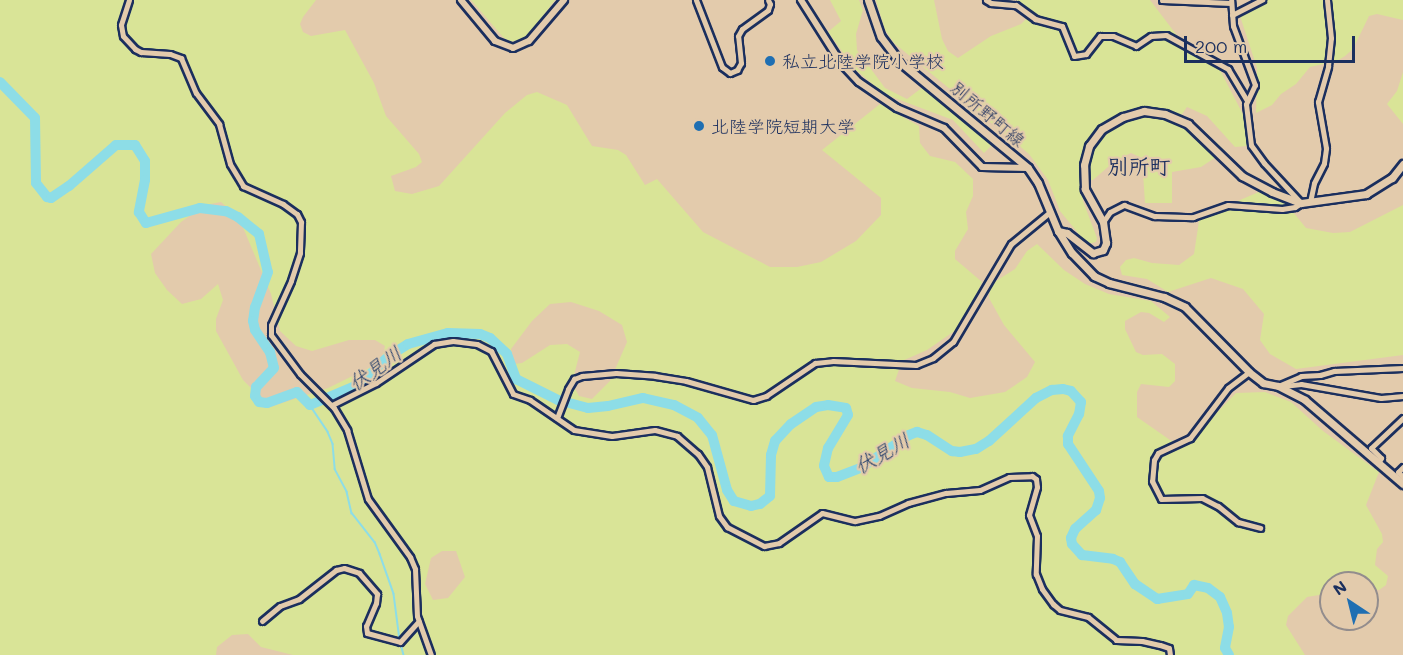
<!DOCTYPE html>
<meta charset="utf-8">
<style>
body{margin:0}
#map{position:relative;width:1403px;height:655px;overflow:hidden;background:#e3cbac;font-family:Mali,"Klee One",sans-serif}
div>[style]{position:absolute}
.green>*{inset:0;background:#d9e497}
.stream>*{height:1.5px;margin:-0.75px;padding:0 0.75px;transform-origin:0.75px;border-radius:0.75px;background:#8ddde7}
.river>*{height:10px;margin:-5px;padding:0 5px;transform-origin:5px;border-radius:5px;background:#8ddde7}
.roads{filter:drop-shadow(2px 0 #1b2f5e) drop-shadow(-2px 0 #1b2f5e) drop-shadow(0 2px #1b2f5e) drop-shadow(0 -2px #1b2f5e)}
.minor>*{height:5px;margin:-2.5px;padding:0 2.5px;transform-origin:2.5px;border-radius:2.5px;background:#e3cbac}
.tertiary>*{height:6px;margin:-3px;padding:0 3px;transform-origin:3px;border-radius:3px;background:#e3cbac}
.secondary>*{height:7px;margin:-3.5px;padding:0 3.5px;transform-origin:3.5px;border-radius:3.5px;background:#e3cbac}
.dots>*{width:16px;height:16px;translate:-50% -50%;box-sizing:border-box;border:3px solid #e3cbac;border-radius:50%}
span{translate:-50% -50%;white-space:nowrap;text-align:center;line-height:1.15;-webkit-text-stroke:4.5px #e3cbac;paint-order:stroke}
.poi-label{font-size:18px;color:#1b2f5e}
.left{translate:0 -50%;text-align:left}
.street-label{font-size:18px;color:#1b2f5e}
.water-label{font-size:20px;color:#26406c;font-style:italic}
.quarter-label{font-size:21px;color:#1b2f5e;font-weight:700}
.north{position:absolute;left:1319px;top:571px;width:60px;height:60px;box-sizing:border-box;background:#e3cbac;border:2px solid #938d8d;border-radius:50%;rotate:325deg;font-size:16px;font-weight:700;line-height:24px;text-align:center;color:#1b2f5e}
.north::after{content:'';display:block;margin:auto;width:21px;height:27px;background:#1f6fb2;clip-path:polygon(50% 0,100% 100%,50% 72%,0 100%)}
.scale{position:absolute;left:1184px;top:36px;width:171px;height:27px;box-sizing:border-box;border:3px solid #1b2f5e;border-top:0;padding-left:8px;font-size:18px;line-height:21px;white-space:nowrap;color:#1b2f5e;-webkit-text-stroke:4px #e3cbac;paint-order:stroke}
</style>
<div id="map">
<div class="green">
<div style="clip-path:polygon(evenodd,0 0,316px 0,303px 17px,300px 24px,303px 32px,311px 36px,345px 30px,374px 83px,386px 116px,419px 154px,422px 162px,416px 167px,391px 176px,395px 191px,412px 194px,439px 186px,505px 113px,527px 95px,537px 92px,567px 105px,592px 146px,618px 150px,626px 155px,645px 185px,657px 179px,703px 232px,770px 267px,797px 267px,821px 262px,856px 241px,881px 215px,881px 198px,822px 150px,880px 104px,919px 126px,920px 143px,930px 156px,955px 162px,973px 179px,973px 196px,966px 212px,968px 229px,955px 251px,955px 259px,982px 282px,965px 319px,956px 330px,927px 350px,902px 361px,895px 381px,912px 388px,950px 392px,970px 398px,1005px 392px,1027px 377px,1035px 362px,1004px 325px,989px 298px,990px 289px,996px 281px,1015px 269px,1027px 251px,1037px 244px,1064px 270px,1085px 284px,1109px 294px,1151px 301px,1170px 317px,1164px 322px,1149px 313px,1141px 312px,1125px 321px,1125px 329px,1136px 352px,1143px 355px,1162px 354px,1175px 364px,1175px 381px,1169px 387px,1141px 384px,1137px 392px,1137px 417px,1170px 440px,1178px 443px,1194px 436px,1236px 393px,1265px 392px,1291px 402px,1323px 431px,1379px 472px,1366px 505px,1382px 534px,1383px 542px,1377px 549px,1375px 565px,1388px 576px,1386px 585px,1379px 590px,1367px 589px,1367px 583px,1331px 583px,1331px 593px,1307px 597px,1288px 616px,1286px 625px,1305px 655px,293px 655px,261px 647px,248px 634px,232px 635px,217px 647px,216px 655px,0 655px,0 0,221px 202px,239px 218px,271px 294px,280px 331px,296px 346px,312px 351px,349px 340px,375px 340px,385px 346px,381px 362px,328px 388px,270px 407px,243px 380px,216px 331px,216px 319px,223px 300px,218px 284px,201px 299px,182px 304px,167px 290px,155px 273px,151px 254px,181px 222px,205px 205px,221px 202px,0 0,571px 302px,599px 311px,622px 325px,627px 342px,610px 381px,592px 399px,579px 396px,572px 383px,580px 352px,567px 344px,550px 345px,522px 363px,514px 364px,511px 349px,532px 321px,550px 304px,571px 302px,0 0,442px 551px,456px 551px,465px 577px,448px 598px,433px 600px,425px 584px,431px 558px,442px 551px)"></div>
<div style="clip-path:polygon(471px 0,555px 0,526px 38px,510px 42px,503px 37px)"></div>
<div style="clip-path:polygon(830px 0,859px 0,863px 10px,856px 34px,857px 50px,885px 88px,907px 99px,923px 87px,992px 145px,984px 153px,953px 120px,884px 94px,855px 69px,828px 32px,841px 21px)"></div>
<div style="clip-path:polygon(876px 0,934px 0,942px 39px,948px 51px,958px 58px,991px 36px,1021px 24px,1027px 18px,1017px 0,1150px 0,1182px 42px,1203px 52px,1220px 70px,1248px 124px,1252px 140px,1247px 146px,1235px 147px,1207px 116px,1187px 107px,1180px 117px,1193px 139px,1202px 142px,1216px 142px,1225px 151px,1201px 167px,1172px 172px,1172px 203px,1145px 203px,1142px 158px,1131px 153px,1116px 160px,1093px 180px,1085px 180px,1082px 184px,1083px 201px,1097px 238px,1096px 242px,1087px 244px,1060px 211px,1048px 180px,1029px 154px,894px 43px,885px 30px)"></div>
<div style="clip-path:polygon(1251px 0,1403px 0,1403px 20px,1377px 14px,1369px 16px,1353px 49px,1345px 56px,1337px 61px,1310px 67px,1296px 84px,1281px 94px,1272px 105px,1256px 113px,1257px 68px,1240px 16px)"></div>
<div style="clip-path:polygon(1403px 72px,1403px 124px,1387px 104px,1397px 91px)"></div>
<div style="clip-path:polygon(1261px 191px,1284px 201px,1306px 228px,1333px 233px,1350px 232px,1403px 205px,1403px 355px,1296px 369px,1270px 354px,1260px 340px,1264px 314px,1243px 289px,1211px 278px,1168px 292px,1147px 279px,1122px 275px,1120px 267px,1126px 260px,1134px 258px,1152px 263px,1179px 265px,1194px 254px,1199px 221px,1205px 215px)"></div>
</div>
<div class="stream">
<div style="left:310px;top:405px;width:32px;rotate:56deg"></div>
<div style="left:328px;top:432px;width:13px;rotate:67deg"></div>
<div style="left:333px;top:444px;width:25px;rotate:85deg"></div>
<div style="left:335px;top:469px;width:26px;rotate:62deg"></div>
<div style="left:347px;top:492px;width:22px;rotate:77deg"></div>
<div style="left:352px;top:513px;width:37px;rotate:52deg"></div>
<div style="left:375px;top:542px;width:13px;rotate:67deg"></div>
<div style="left:380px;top:554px;width:42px;rotate:70.7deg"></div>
<div style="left:394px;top:594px;width:46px;rotate:82.6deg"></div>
<div style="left:401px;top:644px;width:11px;rotate:75deg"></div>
</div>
<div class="river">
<div style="left:0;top:82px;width:50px;rotate:45.8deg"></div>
<div style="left:35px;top:118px;width:65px;rotate:89.1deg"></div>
<div style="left:36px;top:183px;width:18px;rotate:52deg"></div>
<div style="left:47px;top:197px;width:4px;rotate:14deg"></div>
<div style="left:51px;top:198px;width:22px;rotate:-34deg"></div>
<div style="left:69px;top:186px;width:62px;rotate:-41.1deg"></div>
<div style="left:116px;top:145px;width:19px"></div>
<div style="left:135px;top:145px;width:19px;rotate:58deg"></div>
<div style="left:145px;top:161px;width:19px;rotate:90deg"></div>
<div style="left:145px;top:180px;width:33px;rotate:101deg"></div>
<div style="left:139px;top:212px;width:13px;rotate:58deg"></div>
<div style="left:146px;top:223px;width:56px;rotate:-15.5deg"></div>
<div style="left:200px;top:208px;width:26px;rotate:7deg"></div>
<div style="left:226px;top:211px;width:13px;rotate:27deg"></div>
<div style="left:238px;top:217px;width:27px;rotate:39deg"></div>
<div style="left:259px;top:234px;width:39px;rotate:77deg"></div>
<div style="left:268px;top:272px;width:37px;rotate:110deg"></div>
<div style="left:255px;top:307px;width:14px;rotate:98deg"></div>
<div style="left:253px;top:321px;width:9px;rotate:77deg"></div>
<div style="left:255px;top:330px;width:27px;rotate:56deg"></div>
<div style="left:270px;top:352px;width:16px;rotate:76deg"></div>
<div style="left:274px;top:368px;width:26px;rotate:133deg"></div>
<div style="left:256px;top:387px;width:9px;rotate:96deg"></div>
<div style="left:255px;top:396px;width:7px;rotate:56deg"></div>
<div style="left:259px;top:402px;width:8px;rotate:7deg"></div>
<div style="left:267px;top:403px;width:32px;rotate:-20deg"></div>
<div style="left:297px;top:392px;width:18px;rotate:45deg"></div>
<div style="left:310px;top:405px;width:54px;rotate:-22.8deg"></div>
<div style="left:360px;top:384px;width:40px;rotate:-44deg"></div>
<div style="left:389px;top:356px;width:22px;rotate:-32deg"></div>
<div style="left:408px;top:344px;width:41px;rotate:-15.4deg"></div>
<div style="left:448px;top:333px;width:32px;rotate:2deg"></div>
<div style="left:480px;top:334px;width:11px;rotate:22deg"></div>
<div style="left:490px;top:338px;width:23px;rotate:43deg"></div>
<div style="left:507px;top:354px;width:27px;rotate:70deg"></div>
<div style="left:516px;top:379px;width:47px;rotate:26.6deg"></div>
<div style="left:558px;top:400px;width:31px;rotate:15deg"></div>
<div style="left:588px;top:408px;width:20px;rotate:-6deg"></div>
<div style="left:608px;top:406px;width:36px;rotate:-13deg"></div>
<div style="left:643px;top:398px;width:32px;rotate:13deg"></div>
<div style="left:674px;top:405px;width:27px;rotate:28deg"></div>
<div style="left:698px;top:418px;width:22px;rotate:51deg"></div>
<div style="left:712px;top:435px;width:57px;rotate:74.7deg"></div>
<div style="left:727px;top:490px;width:13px;rotate:58deg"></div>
<div style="left:734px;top:501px;width:18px;rotate:16deg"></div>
<div style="left:751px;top:506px;width:9px;rotate:-13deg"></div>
<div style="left:760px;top:504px;width:13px;rotate:-39deg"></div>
<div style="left:770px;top:496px;width:41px;rotate:-88.6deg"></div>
<div style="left:771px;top:455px;width:15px;rotate:-74deg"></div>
<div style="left:775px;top:441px;width:23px;rotate:-47deg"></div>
<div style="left:791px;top:424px;width:30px;rotate:-34deg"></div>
<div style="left:816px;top:407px;width:12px;rotate:-9deg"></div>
<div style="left:828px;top:405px;width:18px;rotate:9deg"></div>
<div style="left:846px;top:408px;width:7px;rotate:74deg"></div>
<div style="left:848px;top:415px;width:39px;rotate:121deg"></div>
<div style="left:828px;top:448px;width:18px;rotate:103deg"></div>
<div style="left:824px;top:466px;width:12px;rotate:66deg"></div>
<div style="left:829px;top:477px;width:8px"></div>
<div style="left:837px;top:477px;width:26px;rotate:-21deg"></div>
<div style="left:861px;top:468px;width:58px;rotate:-34.5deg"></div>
<div style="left:909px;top:435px;width:9px;rotate:-21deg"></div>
<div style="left:917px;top:432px;width:10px;rotate:17deg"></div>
<div style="left:927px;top:435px;width:30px;rotate:33deg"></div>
<div style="left:952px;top:451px;width:8px;rotate:7deg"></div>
<div style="left:960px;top:452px;width:16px;rotate:-11deg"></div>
<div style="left:976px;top:449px;width:15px;rotate:-32deg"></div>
<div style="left:989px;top:441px;width:64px;rotate:-42.5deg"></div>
<div style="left:1036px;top:398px;width:18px;rotate:-27deg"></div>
<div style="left:1052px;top:390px;width:11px;rotate:-5deg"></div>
<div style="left:1063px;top:389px;width:8px;rotate:14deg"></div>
<div style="left:1071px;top:391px;width:15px;rotate:48deg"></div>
<div style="left:1081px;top:402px;width:12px;rotate:99deg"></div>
<div style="left:1079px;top:414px;width:25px;rotate:117deg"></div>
<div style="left:1068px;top:436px;width:8px;rotate:90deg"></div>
<div style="left:1068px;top:444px;width:56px;rotate:56.6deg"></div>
<div style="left:1099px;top:491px;width:7px;rotate:82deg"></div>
<div style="left:1100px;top:498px;width:13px;rotate:108deg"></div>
<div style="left:1096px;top:510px;width:28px;rotate:138deg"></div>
<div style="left:1075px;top:529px;width:10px;rotate:114deg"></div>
<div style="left:1071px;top:538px;width:6px;rotate:81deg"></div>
<div style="left:1072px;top:544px;width:15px;rotate:48deg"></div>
<div style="left:1082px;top:555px;width:31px;rotate:7deg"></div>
<div style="left:1113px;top:559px;width:8px;rotate:23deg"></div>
<div style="left:1120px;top:562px;width:27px;rotate:56deg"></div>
<div style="left:1135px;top:584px;width:27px;rotate:34deg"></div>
<div style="left:1157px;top:599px;width:31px;rotate:-9deg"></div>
<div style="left:1188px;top:594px;width:11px;rotate:-56deg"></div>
<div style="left:1194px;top:585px;width:14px;rotate:12deg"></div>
<div style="left:1208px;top:588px;width:15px;rotate:37deg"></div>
<div style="left:1220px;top:597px;width:17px;rotate:66deg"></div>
<div style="left:1227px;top:613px;width:14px;rotate:82deg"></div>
<div style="left:1229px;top:627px;width:21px;rotate:101deg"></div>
<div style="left:1225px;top:648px;width:8px;rotate:60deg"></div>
</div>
<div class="roads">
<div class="minor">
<div style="left:129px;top:0;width:26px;rotate:108deg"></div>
<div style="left:121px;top:25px;width:11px;rotate:80deg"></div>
<div style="left:123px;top:36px;width:18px;rotate:47deg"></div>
<div style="left:135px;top:49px;width:7px;rotate:27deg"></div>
<div style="left:141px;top:52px;width:29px;rotate:4deg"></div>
<div style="left:170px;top:54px;width:12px;rotate:20deg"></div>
<div style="left:181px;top:58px;width:38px;rotate:67deg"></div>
<div style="left:196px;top:93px;width:39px;rotate:53deg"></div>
<div style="left:219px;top:124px;width:41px;rotate:74.6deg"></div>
<div style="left:230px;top:164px;width:26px;rotate:59deg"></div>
<div style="left:243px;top:186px;width:44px;rotate:24.2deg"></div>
<div style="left:283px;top:204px;width:17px;rotate:36deg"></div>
<div style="left:297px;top:214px;width:9px;rotate:63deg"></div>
<div style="left:301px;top:222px;width:31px;rotate:92deg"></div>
<div style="left:300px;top:253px;width:29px;rotate:108deg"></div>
<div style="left:291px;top:281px;width:48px;rotate:114.4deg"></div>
<div style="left:271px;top:325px;width:10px;rotate:90deg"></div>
<div style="left:271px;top:335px;width:49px;rotate:53.4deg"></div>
<div style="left:300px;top:374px;width:48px;rotate:45deg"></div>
<div style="left:334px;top:408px;width:26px;rotate:59deg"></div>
<div style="left:347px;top:430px;width:72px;rotate:73.1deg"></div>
<div style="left:368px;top:499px;width:72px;rotate:54.1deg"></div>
<div style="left:410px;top:557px;width:13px;rotate:67deg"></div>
<div style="left:415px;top:569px;width:47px;rotate:87.6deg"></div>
<div style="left:417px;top:616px;width:41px;rotate:70.3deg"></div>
<div style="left:696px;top:0;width:72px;rotate:68.8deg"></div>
<div style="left:722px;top:67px;width:10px;rotate:37deg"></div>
<div style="left:730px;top:73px;width:8px;rotate:-23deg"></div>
<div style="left:737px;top:70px;width:8px;rotate:-60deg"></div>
<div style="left:741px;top:63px;width:27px;rotate:-96deg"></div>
<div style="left:738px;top:36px;width:8px;rotate:-60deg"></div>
<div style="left:742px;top:29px;width:32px;rotate:-36deg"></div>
<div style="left:768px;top:10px;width:6px;rotate:-72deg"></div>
<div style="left:770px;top:4px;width:4px;rotate:-117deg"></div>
<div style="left:986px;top:0;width:6px;rotate:31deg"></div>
<div style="left:991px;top:3px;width:25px;rotate:5deg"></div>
<div style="left:1016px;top:5px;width:24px;rotate:36deg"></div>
<div style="left:1035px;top:19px;width:28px;rotate:15deg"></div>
<div style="left:1062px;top:26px;width:32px;rotate:68deg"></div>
<div style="left:1074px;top:56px;width:12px;rotate:-9deg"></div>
<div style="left:1086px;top:54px;width:23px;rotate:-52deg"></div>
<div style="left:1100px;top:36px;width:13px"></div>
<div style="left:1113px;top:36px;width:25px;rotate:23deg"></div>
<div style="left:1136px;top:46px;width:18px;rotate:-34deg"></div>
<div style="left:1151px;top:36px;width:15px;rotate:-4deg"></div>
<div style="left:1166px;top:35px;width:71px;rotate:28.7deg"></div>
<div style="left:1228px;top:69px;width:37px;rotate:59deg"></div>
<div style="left:1162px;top:0;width:69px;rotate:2.5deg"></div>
<div style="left:1232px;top:15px;width:34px;rotate:-27deg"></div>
<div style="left:1310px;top:202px;width:19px;rotate:-78deg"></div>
<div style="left:1314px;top:183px;width:22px;rotate:-63deg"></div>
<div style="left:1324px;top:163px;width:15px;rotate:-82deg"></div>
<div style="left:1326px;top:148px;width:47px;rotate:-99.9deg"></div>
<div style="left:1318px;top:102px;width:37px;rotate:-74deg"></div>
<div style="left:1328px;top:66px;width:28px;rotate:-84deg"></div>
<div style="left:1331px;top:38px;width:38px;rotate:-96deg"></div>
<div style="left:1103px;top:222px;width:12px;rotate:-55deg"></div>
<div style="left:1110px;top:212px;width:16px;rotate:-27deg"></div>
<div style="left:1124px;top:205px;width:33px;rotate:20deg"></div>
<div style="left:1155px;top:216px;width:38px;rotate:2deg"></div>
<div style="left:1193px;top:217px;width:37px;rotate:-19deg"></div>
<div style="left:1228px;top:205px;width:54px;rotate:4.2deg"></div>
<div style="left:1282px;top:209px;width:13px;rotate:-9deg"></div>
<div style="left:1295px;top:207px;width:7px;rotate:-34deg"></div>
<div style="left:1301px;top:203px;width:54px;rotate:-132.8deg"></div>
<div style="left:1264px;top:163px;width:22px;rotate:-126deg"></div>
<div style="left:1251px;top:145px;width:41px;rotate:-97deg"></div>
<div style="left:1246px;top:104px;width:21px;rotate:-65deg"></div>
<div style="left:1255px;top:85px;width:63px;rotate:-110.4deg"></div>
<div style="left:1233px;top:26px;width:26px;rotate:-94deg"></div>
<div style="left:1249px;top:372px;width:26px;rotate:143deg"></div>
<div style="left:1228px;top:388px;width:63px;rotate:127.2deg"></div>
<div style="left:1190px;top:438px;width:35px;rotate:155deg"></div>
<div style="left:1158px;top:453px;width:8px;rotate:120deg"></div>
<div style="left:1154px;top:460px;width:21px;rotate:95deg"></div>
<div style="left:1152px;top:481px;width:20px;rotate:63deg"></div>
<div style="left:1161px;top:499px;width:41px;rotate:-1.4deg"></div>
<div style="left:1202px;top:498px;width:18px;rotate:27deg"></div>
<div style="left:1218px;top:506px;width:26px;rotate:39deg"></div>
<div style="left:1238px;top:522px;width:23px;rotate:15deg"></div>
<div style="left:1278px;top:386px;width:25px;rotate:-23deg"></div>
<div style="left:1301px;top:376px;width:19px;rotate:-3deg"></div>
<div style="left:1320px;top:375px;width:15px;rotate:-16deg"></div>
<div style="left:1334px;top:371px;width:69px;rotate:-2.5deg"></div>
<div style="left:1283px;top:386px;width:18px;rotate:-6deg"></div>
<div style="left:1301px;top:384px;width:81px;rotate:9.9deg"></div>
<div style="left:1381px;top:398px;width:22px;rotate:-5deg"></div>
<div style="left:332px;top:405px;width:49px;rotate:-26.6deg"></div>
<div style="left:376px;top:383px;width:70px;rotate:-33.9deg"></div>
<div style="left:434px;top:344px;width:19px;rotate:-9deg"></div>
<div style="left:453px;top:341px;width:24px;rotate:7deg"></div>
<div style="left:477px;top:344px;width:16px;rotate:27deg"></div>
<div style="left:491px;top:351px;width:48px;rotate:62.9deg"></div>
<div style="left:513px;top:394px;width:18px;rotate:19deg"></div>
<div style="left:530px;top:400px;width:53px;rotate:34.3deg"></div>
<div style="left:574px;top:430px;width:38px;rotate:9deg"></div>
<div style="left:612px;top:436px;width:43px;rotate:-7.9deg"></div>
<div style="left:655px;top:430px;width:23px;rotate:15deg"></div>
<div style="left:677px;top:436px;width:28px;rotate:41deg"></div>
<div style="left:698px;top:454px;width:16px;rotate:55deg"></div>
<div style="left:707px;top:467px;width:50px;rotate:76.2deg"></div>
<div style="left:719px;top:516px;width:14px;rotate:54deg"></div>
<div style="left:727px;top:527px;width:42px;rotate:27.2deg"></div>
<div style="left:764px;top:546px;width:15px;rotate:-11deg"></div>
<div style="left:779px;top:543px;width:52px;rotate:-34.9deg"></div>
<div style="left:822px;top:513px;width:34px;rotate:14deg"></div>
<div style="left:855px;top:521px;width:25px;rotate:-12deg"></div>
<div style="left:879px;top:516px;width:32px;rotate:-24deg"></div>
<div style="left:908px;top:503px;width:39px;rotate:-15deg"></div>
<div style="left:946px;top:493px;width:34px;rotate:-5deg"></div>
<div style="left:980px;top:490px;width:32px;rotate:-24deg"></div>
<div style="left:1009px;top:477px;width:23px;rotate:-2deg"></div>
<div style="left:1032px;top:476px;width:5px;rotate:37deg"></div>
<div style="left:1036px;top:479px;width:8px;rotate:83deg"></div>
<div style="left:1037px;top:487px;width:29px;rotate:106deg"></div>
<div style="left:1029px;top:515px;width:22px;rotate:69deg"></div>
<div style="left:1037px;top:536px;width:38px;rotate:92deg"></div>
<div style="left:1036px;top:574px;width:16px;rotate:68deg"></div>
<div style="left:1042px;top:589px;width:19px;rotate:54deg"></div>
<div style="left:1053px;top:604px;width:9px;rotate:41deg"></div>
<div style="left:1060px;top:610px;width:29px;rotate:14deg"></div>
<div style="left:1088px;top:617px;width:36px;rotate:39deg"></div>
<div style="left:1116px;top:640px;width:26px;rotate:2deg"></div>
<div style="left:1142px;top:641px;width:18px;rotate:13deg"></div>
<div style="left:1160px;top:645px;width:9px;rotate:18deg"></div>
<div style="left:1169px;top:648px;width:7px;rotate:82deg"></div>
<div style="left:557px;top:418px;width:31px;rotate:-69deg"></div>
<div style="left:568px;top:389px;width:12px;rotate:-59deg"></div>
<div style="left:574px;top:379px;width:9px;rotate:-21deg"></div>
<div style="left:582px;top:376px;width:34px;rotate:-5deg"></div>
<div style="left:616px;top:373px;width:39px;rotate:4deg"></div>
<div style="left:655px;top:376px;width:31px;rotate:9deg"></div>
<div style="left:686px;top:381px;width:70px;rotate:15.8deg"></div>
<div style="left:753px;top:400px;width:14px;rotate:-17deg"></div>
<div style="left:766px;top:396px;width:59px;rotate:-34deg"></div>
<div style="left:815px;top:363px;width:18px;rotate:-6deg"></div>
<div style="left:833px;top:361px;width:83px;rotate:2.8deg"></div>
<div style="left:916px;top:365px;width:18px;rotate:-22deg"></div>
<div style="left:933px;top:358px;width:26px;rotate:-39deg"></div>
<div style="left:953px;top:342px;width:114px;rotate:-59.4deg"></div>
<div style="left:1011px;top:244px;width:50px;rotate:-39.4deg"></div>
<div style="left:1378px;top:463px;width:6px;rotate:-59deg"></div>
<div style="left:1381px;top:458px;width:14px;rotate:-135deg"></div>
<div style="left:1371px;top:448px;width:44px;rotate:-43.2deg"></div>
<div style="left:1403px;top:467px;width:7px;rotate:135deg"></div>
<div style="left:1398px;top:472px;width:7px;rotate:45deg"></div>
<div style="left:262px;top:621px;width:23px;rotate:-40deg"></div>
<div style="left:280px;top:606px;width:20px;rotate:-20deg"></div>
<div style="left:299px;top:599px;width:47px;rotate:-38.1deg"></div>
<div style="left:336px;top:570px;width:8px;rotate:-14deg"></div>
<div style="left:344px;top:568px;width:16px;rotate:18deg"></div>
<div style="left:359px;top:573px;width:28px;rotate:49deg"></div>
<div style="left:377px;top:594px;width:9px;rotate:96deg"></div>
<div style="left:376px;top:603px;width:25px;rotate:113deg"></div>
<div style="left:366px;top:626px;width:7px;rotate:82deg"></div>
<div style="left:367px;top:633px;width:34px;rotate:15deg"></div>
<div style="left:400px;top:642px;width:28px;rotate:-48deg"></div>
</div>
<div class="tertiary">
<div style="left:461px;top:0;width:53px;rotate:50.3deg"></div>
<div style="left:495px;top:41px;width:19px;rotate:21deg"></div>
<div style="left:513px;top:48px;width:17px;rotate:-24deg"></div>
<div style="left:529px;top:41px;width:54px;rotate:-49.5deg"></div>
<div style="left:801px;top:0;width:75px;rotate:57.6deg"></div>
<div style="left:841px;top:63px;width:26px;rotate:47deg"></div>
<div style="left:859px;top:82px;width:46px;rotate:34.4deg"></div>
<div style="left:897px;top:108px;width:51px;rotate:23.1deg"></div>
<div style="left:944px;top:128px;width:54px;rotate:45.7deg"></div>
<div style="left:982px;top:167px;width:46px;rotate:1.2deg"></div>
</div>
<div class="secondary">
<div style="left:868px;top:0;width:39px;rotate:71deg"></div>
<div style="left:881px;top:37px;width:31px;rotate:53deg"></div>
<div style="left:900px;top:62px;width:166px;rotate:39.6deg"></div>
<div style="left:1028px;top:168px;width:18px;rotate:56deg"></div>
<div style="left:1038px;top:183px;width:52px;rotate:67.4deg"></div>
<div style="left:1058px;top:231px;width:26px;rotate:58deg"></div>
<div style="left:1072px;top:253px;width:32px;rotate:46deg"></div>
<div style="left:1094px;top:276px;width:17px;rotate:25deg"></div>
<div style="left:1109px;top:283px;width:57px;rotate:14.3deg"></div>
<div style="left:1164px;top:297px;width:23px;rotate:25deg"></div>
<div style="left:1185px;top:307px;width:91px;rotate:45.4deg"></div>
<div style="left:1249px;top:372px;width:18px;rotate:38deg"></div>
<div style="left:1263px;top:383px;width:15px;rotate:11deg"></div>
<div style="left:1278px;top:386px;width:30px;rotate:27deg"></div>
<div style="left:1305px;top:400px;width:129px;rotate:40.6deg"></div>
<div style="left:1058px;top:231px;width:9px;rotate:13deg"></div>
<div style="left:1067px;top:233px;width:33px;rotate:38deg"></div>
<div style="left:1093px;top:253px;width:10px;rotate:-17deg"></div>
<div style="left:1103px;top:250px;width:8px;rotate:-67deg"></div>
<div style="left:1106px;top:243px;width:21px;rotate:-98deg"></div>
<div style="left:1103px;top:222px;width:38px;rotate:-119deg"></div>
<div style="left:1085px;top:189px;width:24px;rotate:-92deg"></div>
<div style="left:1084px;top:165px;width:20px;rotate:-75deg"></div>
<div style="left:1089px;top:146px;width:21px;rotate:-53deg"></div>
<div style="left:1102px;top:129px;width:24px;rotate:-30deg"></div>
<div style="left:1123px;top:117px;width:22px;rotate:-16deg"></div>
<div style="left:1144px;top:111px;width:21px;rotate:8deg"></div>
<div style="left:1165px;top:114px;width:25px;rotate:23deg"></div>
<div style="left:1188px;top:124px;width:75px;rotate:43.9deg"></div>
<div style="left:1242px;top:176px;width:34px;rotate:28deg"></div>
<div style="left:1272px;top:192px;width:31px;rotate:21deg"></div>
<div style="left:1301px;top:203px;width:66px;rotate:-7.9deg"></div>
<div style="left:1366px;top:194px;width:31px;rotate:-32deg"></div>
<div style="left:1392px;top:178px;width:18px;rotate:-52deg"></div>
</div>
</div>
<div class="dots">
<div style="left:770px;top:61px;background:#1f6fb2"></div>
<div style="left:699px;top:126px;background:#1f6fb2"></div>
</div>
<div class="poi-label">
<span class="left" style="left:782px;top:61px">私立北陸学院小学校</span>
<span class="left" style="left:711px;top:126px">北陸学院短期大学</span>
</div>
<div class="street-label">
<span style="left:988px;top:114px;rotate:40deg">別所野町線</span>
</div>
<div class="water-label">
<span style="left:375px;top:368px;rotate:-36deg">伏見川</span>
<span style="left:882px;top:453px;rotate:-30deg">伏見川</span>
</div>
<div class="quarter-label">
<span style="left:1139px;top:166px">別所町</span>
</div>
<div class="north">N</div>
<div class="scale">200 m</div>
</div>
